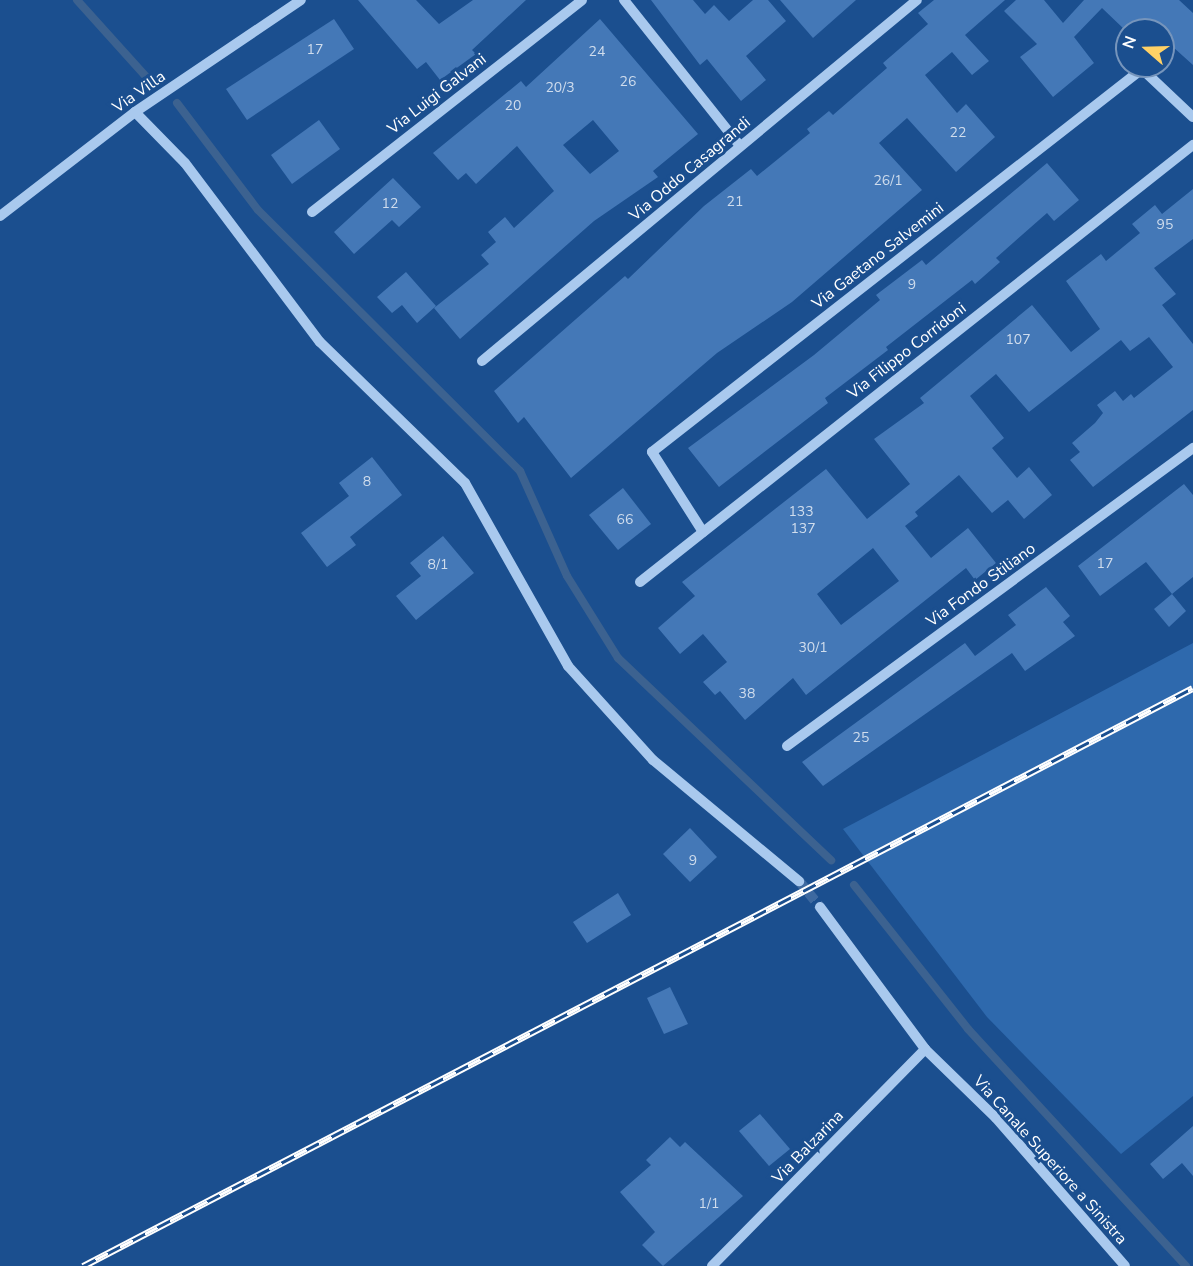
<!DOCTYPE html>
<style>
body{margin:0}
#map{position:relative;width:1193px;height:1266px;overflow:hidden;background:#1b4f8f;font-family:"Nunito Sans",sans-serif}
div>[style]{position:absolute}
.green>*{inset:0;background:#2e69ad}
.stream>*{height:8px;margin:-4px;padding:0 4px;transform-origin:4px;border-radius:4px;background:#3c6290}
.building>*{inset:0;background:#4478b7}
.minor-tunnel>*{height:10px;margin-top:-5px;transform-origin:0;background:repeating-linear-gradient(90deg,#3d69a0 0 10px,transparent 0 15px)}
.minor>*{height:10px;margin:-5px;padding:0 5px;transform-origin:5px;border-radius:5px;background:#a9c9ee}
.rail>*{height:7px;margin-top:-3.5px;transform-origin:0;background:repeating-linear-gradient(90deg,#1b4f8f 0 14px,#fff 0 28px);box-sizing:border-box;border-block:2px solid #fff}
span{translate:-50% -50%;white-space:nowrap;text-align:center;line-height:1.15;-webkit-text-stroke:6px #1b4f8f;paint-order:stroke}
.number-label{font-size:14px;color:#d0dded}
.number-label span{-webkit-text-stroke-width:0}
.street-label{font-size:16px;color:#fff}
.north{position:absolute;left:1115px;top:18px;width:60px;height:60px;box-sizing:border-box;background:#1b4f8f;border:2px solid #7695bc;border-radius:50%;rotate:290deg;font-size:16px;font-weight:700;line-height:24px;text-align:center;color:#fff}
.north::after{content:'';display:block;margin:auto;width:21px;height:27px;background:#ffd166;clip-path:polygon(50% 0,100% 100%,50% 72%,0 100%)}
</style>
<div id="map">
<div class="green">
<div style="clip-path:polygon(1193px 643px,1193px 1096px,1121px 1154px,987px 1017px,843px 829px)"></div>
</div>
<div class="stream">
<div style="left:77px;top:0;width:108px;rotate:48deg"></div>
<div style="left:177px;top:103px;width:134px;rotate:52.9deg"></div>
<div style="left:258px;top:210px;width:370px;rotate:44.9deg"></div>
<div style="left:520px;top:471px;width:115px;rotate:65.9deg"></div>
<div style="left:567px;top:576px;width:97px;rotate:58.1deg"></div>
<div style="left:618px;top:658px;width:294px;rotate:43.5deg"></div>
<div style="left:854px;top:885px;width:184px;rotate:51.6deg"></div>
<div style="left:968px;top:1029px;width:322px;rotate:47.4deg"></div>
</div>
<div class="building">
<div style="clip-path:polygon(358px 0,416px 0,439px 24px,473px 0,526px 0,472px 50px,476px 54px,440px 80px,426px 62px,417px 69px)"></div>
<div style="clip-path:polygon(651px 0,693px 0,705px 14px,714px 5px,729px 21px,753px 0,768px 0,786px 21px,746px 56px,766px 80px,741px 101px,707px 59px,700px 65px)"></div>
<div style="clip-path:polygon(780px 0,856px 0,813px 38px)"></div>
<div style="clip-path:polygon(934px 0,1005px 0,965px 35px,989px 61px,972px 75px,952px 52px,925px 75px,957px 113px,966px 104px,995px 137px,956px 172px,907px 118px,879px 143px,922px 190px,792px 302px,717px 353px,571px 478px,524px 417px,518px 423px,494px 391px,625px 276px,628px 279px,704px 206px,751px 169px,757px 176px,810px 133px,807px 129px,829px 111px,833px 115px,887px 68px,883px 63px,928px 24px,918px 13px)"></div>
<div style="clip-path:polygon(1016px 0,1044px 0,1063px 23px,1084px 0,1179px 0,1193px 13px,1193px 65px,1163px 38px,1163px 30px,1125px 30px,1102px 8px,1074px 37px,1094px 63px,1053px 97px,1020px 57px,1037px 44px,1004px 11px)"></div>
<div style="clip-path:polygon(334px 19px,354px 49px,247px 120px,226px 89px)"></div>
<div style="clip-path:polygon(evenodd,600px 19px,698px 134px,653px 171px,658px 177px,594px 221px,460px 339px,434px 308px,489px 264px,481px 255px,496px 242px,488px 232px,505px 217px,514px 228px,554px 191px,517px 146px,476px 184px,466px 173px,458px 180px,433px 153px,521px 81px,526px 87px,600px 19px,593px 120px,619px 151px,590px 174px,563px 145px,593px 120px)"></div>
<div style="clip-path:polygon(319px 120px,340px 149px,292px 184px,271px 155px)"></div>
<div style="clip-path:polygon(1047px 163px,1079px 200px,1054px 221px,1047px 213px,996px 258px,1000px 262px,975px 284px,972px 280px,886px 347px,888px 350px,825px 398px,828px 403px,719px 487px,688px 448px,814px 355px,880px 300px,876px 295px,922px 260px,926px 265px)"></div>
<div style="clip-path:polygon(393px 178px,421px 207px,399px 227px,392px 220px,354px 254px,334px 232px)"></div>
<div style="clip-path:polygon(evenodd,1193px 189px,1193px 239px,1154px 268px,1176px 294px,1162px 305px,1193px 344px,1193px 410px,1093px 487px,1070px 460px,1080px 452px,1072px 443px,1095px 423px,1103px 413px,1097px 405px,1115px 391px,1123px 401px,1131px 394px,1134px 398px,1173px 367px,1149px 337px,1130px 351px,1121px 340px,1029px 412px,996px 374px,970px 396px,1004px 438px,992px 448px,1017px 478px,1029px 467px,1052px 495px,1024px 519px,1008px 500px,992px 513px,959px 475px,915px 512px,918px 516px,905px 526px,931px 558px,968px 528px,996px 563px,975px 580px,966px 568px,806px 695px,793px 678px,745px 720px,720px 691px,715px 695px,703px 682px,727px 662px,703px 634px,680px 654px,658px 628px,695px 596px,682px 582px,826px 469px,867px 519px,910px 484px,874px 439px,924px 403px,920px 398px,1032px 305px,1071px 352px,1100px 329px,1066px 281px,1101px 254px,1106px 261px,1140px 233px,1132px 224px,1155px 205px,1162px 214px,1193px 189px,873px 548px,899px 581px,841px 625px,817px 594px,873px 548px)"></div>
<div style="clip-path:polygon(406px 272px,436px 306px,417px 323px,402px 305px,392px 313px,377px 297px)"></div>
<div style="clip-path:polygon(372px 457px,402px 495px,350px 537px,356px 545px,327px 567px,301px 533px,349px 496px,339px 483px)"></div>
<div style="clip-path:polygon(1184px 484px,1193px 495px,1193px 577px,1172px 594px,1146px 562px,1100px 596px,1078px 566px)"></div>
<div style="clip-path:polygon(623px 488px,651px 524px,618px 550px,589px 515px)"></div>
<div style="clip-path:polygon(443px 536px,474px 573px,416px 620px,396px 596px,421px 576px,410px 563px)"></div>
<div style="clip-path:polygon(1046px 587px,1070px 616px,1063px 622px,1075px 636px,1025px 671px,1012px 653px,823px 786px,802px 762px,965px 643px,975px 656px,1016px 625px,1008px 615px)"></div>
<div style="clip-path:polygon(1172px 594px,1186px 611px,1169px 627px,1154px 609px)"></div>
<div style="clip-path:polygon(690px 828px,717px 857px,690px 882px,663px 854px)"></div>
<div style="clip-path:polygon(618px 893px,631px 915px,587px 943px,573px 922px)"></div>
<div style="clip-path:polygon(670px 987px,688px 1024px,664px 1034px,647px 998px)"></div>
<div style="clip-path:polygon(760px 1114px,790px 1149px,769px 1166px,739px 1131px)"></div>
<div style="clip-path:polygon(1193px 1126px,1193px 1176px,1182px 1163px,1163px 1179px,1150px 1164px)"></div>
<div style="clip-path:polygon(670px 1137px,680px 1147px,685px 1142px,743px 1196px,663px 1266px,642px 1245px,655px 1232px,620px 1192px,651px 1165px,646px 1160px)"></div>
</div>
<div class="minor-tunnel">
<div style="left:799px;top:881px;width:33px;rotate:51deg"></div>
</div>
<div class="minor">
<div style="left:624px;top:0;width:186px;rotate:51.5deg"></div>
<div style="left:135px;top:112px;width:71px;rotate:45.6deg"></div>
<div style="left:185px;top:163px;width:224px;rotate:53deg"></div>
<div style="left:320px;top:342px;width:202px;rotate:44.2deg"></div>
<div style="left:465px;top:483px;width:210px;rotate:60.6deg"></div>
<div style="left:568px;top:666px;width:127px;rotate:47.9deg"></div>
<div style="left:653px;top:760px;width:190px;rotate:39.7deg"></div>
<div style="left:312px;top:212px;width:343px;rotate:-38.1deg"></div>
<div style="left:0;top:216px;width:170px;rotate:-37.6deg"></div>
<div style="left:135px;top:112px;width:200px;rotate:-34deg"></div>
<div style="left:482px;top:361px;width:565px;rotate:-39.69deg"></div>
<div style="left:703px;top:532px;width:95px;rotate:-122.5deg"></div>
<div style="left:652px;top:452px;width:622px;rotate:-38.01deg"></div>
<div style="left:1142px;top:69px;width:70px;rotate:43.3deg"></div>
<div style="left:640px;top:582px;width:705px;rotate:-38.32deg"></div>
<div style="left:787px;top:746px;width:504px;rotate:-36.28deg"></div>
<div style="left:820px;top:907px;width:177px;rotate:53.5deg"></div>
<div style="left:925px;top:1049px;width:99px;rotate:44.2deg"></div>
<div style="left:996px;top:1118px;width:196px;rotate:48.9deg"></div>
<div style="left:712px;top:1266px;width:304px;rotate:-45.5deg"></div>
</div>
<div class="rail">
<div style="left:83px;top:1266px;width:1251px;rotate:-27.51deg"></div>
</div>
<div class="number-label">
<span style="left:315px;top:50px">17</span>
<span style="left:597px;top:52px">24</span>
<span style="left:628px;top:82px">26</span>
<span style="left:560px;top:88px">20/3</span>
<span style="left:513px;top:106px">20</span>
<span style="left:958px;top:133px">22</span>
<span style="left:888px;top:181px">26/1</span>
<span style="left:735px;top:202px">21</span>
<span style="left:390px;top:204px">12</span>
<span style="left:1165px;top:225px">95</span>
<span style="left:912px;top:285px">9</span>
<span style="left:1018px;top:340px">107</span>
<span style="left:367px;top:482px">8</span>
<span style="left:801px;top:512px">133</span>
<span style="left:625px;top:520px">66</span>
<span style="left:803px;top:529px">137</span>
<span style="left:1105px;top:564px">17</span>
<span style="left:438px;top:565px">8/1</span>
<span style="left:813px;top:648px">30/1</span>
<span style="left:747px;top:694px">38</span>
<span style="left:861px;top:738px">25</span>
<span style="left:693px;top:861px">9</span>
<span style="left:709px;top:1204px">1/1</span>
</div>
<div class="street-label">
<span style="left:139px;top:92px;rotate:-35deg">Via Villa</span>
<span style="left:437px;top:94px;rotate:-38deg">Via Luigi Galvani</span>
<span style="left:690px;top:169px;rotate:-40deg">Via Oddo Casagrandi</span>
<span style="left:878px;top:256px;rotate:-38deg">Via Gaetano Salvemini</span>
<span style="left:907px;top:351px;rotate:-38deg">Via Filippo Corridoni</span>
<span style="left:981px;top:585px;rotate:-36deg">Via Fondo Stiliano</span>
<span style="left:808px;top:1147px;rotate:-46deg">Via Balzarina</span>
<span style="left:1050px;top:1160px;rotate:48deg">Via Canale Superiore a Sinistra</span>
</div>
<div class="north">N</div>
</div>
